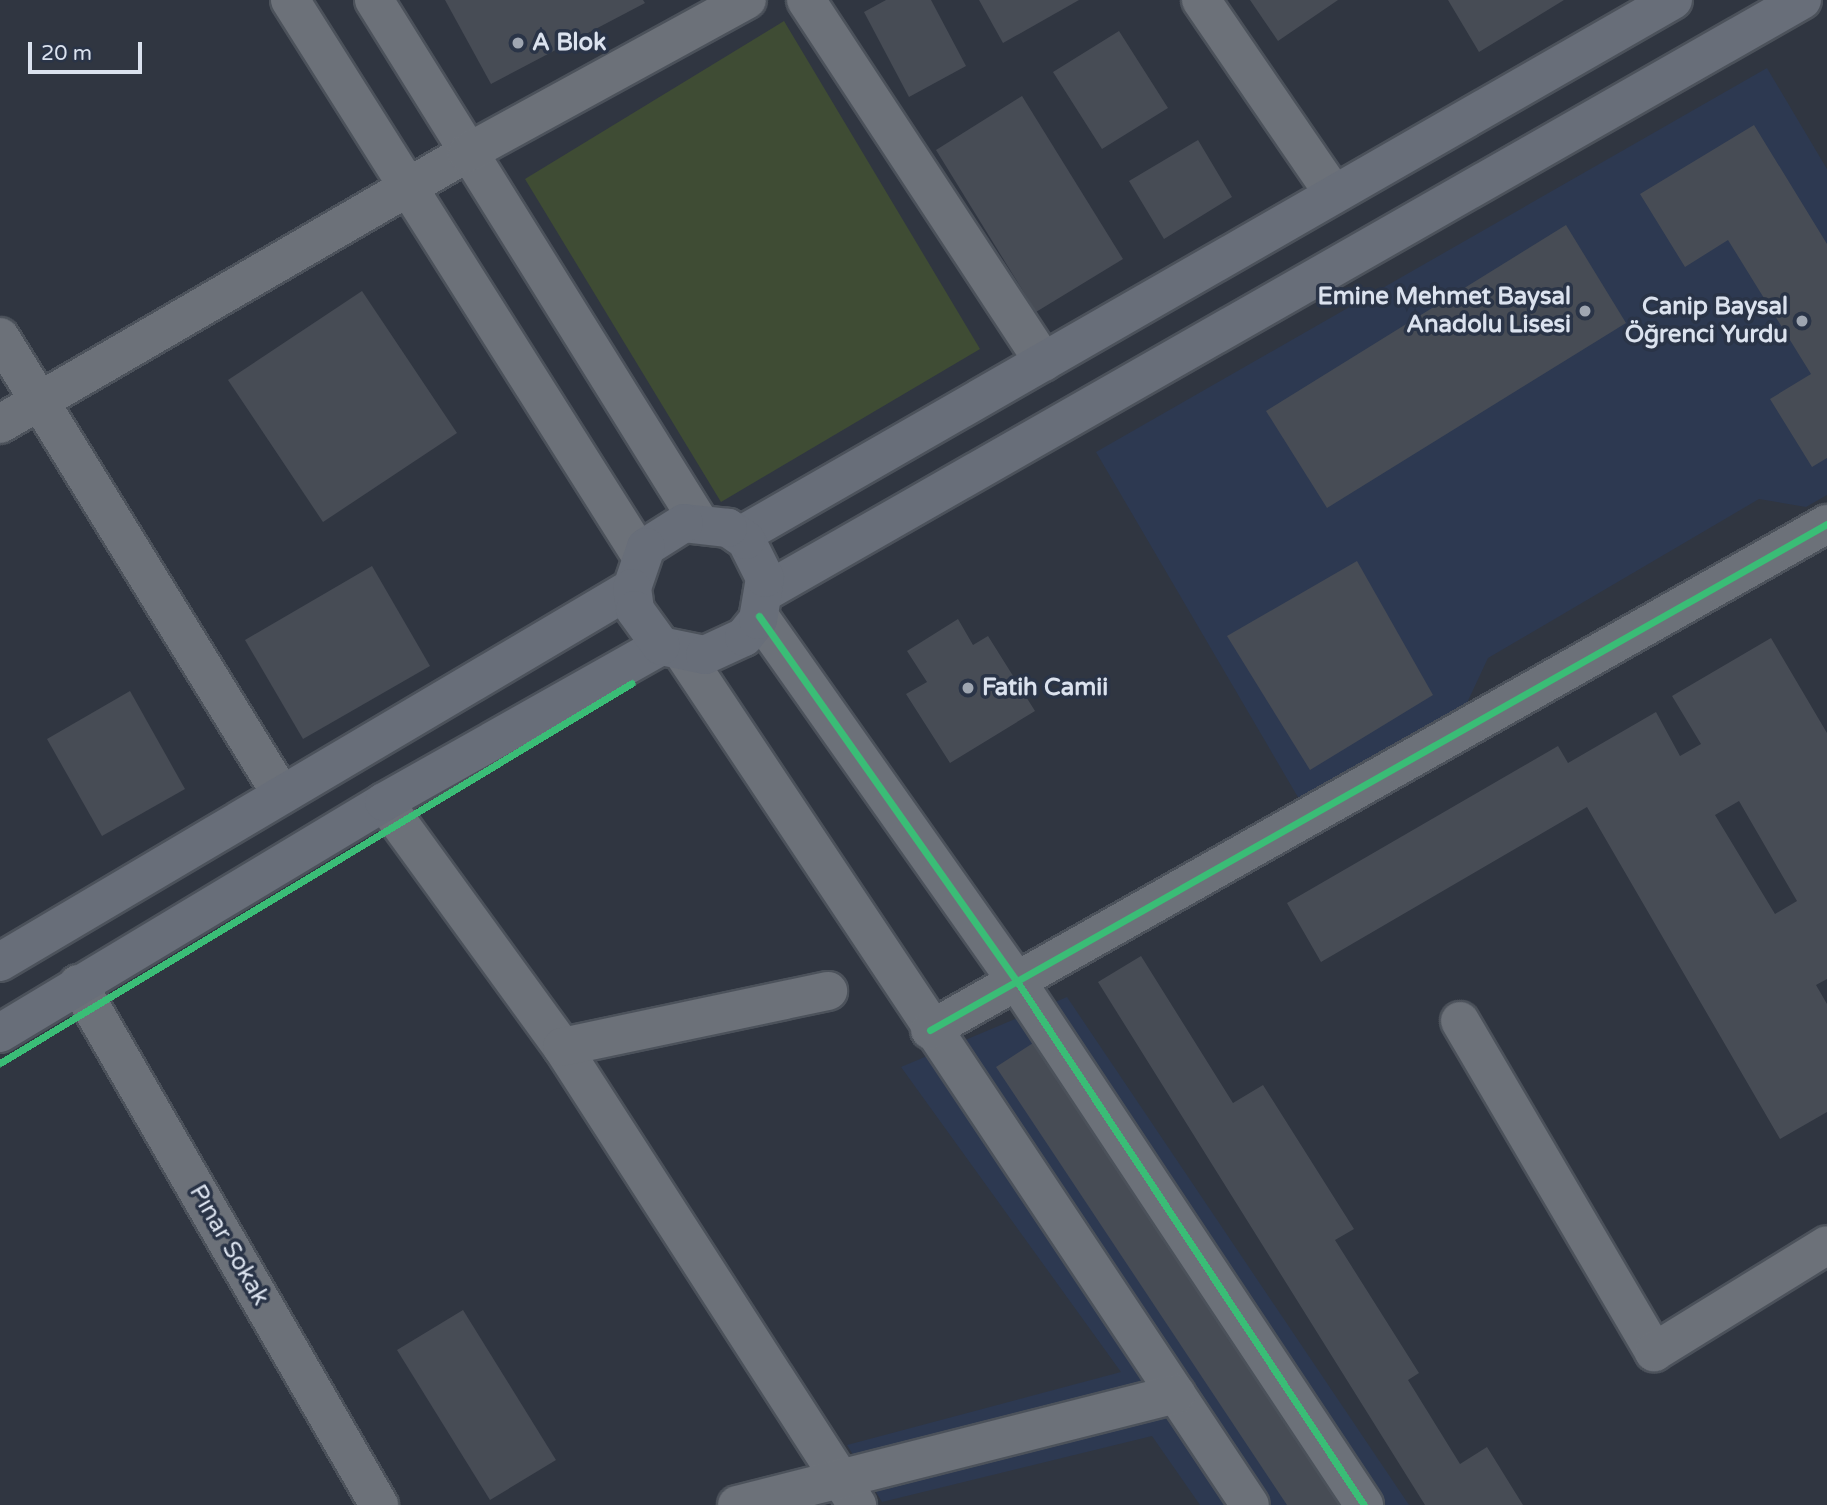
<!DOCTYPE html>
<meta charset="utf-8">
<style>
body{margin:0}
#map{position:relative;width:1827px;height:1505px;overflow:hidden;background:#303641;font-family:"Varela Round",sans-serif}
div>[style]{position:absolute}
.built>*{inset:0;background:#2d3951}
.green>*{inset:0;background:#3f4c34}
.building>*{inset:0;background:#474c55}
.roads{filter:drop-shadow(2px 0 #4c525b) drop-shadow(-2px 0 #4c525b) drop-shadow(0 2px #4c525b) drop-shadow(0 -2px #4c525b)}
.minor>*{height:38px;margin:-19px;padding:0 19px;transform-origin:19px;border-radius:19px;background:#6c7179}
.major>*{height:38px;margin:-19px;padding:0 19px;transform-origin:19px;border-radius:19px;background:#686e79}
.cycleway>*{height:7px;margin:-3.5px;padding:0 3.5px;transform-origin:3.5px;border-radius:3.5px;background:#3abd76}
.dots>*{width:19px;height:19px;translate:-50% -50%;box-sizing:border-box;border:4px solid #2a3447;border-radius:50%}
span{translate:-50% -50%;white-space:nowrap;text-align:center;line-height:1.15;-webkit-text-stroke:7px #2a3447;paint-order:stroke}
.poi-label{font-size:24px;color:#dbe2ee;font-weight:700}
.left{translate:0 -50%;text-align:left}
.right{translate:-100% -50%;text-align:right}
.street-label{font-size:24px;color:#dbe2ee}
.scale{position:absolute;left:28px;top:42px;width:114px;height:32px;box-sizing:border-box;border:4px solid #dbe2ee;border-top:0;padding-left:9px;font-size:21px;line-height:24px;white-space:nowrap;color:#dbe2ee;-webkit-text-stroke:5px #2a3447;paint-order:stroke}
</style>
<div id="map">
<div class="built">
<div style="clip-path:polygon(1767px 68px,1827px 169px,1827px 495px,1806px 507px,1759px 499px,1488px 658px,1466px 705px,1299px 799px,1096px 452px)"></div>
<div style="clip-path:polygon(1067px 997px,1409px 1505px,1200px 1505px,1152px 1436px,882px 1502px,847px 1445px,1121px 1372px,901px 1067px)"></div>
</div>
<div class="green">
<div style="clip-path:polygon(784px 21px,980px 349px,721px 502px,525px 179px)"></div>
</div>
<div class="building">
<div style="clip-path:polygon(445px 0,643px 0,645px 3px,491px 84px)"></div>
<div style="clip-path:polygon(886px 0,931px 0,966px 66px,909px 97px,864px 12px)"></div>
<div style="clip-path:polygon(979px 0,1079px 0,1003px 43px)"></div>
<div style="clip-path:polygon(1250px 0,1338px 0,1278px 41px)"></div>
<div style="clip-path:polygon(1448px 0,1564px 0,1479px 52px)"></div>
<div style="clip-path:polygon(1119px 31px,1168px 108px,1102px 149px,1053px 72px)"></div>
<div style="clip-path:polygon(1022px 96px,1123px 259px,1036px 312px,936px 150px)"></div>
<div style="clip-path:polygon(1754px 125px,1827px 244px,1827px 458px,1812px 467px,1770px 399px,1811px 374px,1728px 240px,1685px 267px,1640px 194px)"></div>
<div style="clip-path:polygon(1198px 140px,1232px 197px,1164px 239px,1129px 181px)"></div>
<div style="clip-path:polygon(1566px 225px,1626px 323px,1327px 508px,1266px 411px)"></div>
<div style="clip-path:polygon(362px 291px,457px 433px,323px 522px,228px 380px)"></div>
<div style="clip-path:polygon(1357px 561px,1433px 695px,1310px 770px,1227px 636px)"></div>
<div style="clip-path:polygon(372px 566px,430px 666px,303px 739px,245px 640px)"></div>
<div style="clip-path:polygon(958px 619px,973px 645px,988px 636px,1035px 711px,950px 763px,906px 694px,927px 682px,907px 651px)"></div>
<div style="clip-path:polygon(evenodd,1771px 638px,1827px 733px,1827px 979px,1816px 985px,1827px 1004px,1827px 1112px,1780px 1139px,1587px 807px,1321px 962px,1287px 903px,1558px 746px,1568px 763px,1656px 712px,1680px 756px,1701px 744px,1672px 696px,1771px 638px,1739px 801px,1797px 901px,1775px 914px,1715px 815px,1739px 801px)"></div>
<div style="clip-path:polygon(130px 691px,185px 789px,102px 836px,47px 739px)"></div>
<div style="clip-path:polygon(1141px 956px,1233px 1103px,1263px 1085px,1354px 1229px,1335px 1240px,1419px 1373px,1408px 1380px,1460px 1464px,1487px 1447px,1523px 1505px,1425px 1505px,1098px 982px)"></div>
<div style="clip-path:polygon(1044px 1036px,1348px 1505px,1287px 1505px,996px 1067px)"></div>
<div style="clip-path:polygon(463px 1310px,556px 1460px,490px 1500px,397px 1350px)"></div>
</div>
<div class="roads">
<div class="minor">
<div style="left:290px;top:0;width:658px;rotate:57.74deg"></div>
<div style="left:374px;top:0;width:615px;rotate:58.09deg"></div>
<div style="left:806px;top:0;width:433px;rotate:56.7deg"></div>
<div style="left:1201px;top:0;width:235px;rotate:55.6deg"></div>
<div style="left:0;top:337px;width:534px;rotate:58.39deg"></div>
<div style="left:0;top:424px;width:540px;rotate:-30.13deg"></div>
<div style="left:467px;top:153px;width:319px;rotate:-28.7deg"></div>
<div style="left:759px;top:616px;width:446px;rotate:54.8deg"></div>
<div style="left:1016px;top:980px;width:630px;rotate:56.46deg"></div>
<div style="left:683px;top:653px;width:1023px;rotate:56.36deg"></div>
<div style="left:384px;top:802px;width:303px;rotate:54deg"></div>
<div style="left:562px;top:1047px;width:545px;rotate:57.21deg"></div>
<div style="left:78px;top:984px;width:602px;rotate:59.98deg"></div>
<div style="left:1460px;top:1021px;width:384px;rotate:59.6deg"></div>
<div style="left:1654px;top:1352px;width:203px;rotate:-31.7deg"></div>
<div style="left:930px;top:1030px;width:1030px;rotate:-29.43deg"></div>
<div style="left:562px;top:1047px;width:272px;rotate:-11.9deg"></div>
<div style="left:737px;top:1505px;width:453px;rotate:-14.2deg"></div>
</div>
<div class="major">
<div style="left:740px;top:536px;width:1076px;rotate:-29.88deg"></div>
<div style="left:765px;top:592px;width:1194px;rotate:-29.72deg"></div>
<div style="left:0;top:962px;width:734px;rotate:-30.62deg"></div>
<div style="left:0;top:1033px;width:448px;rotate:-31deg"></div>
<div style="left:384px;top:802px;width:318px;rotate:-29.4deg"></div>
<div style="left:661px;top:646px;width:45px;rotate:11.6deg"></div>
<div style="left:705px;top:655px;width:43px;rotate:-24.8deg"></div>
<div style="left:744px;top:637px;width:22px;rotate:-51deg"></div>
<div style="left:758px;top:620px;width:43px;rotate:-80.5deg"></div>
<div style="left:765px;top:578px;width:42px;rotate:-116.6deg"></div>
<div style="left:746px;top:540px;width:22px;rotate:-146deg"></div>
<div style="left:728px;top:528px;width:44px;rotate:-173.5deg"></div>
<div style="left:684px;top:523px;width:45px;rotate:147.7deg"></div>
<div style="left:646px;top:547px;width:43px;rotate:108.9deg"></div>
<div style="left:632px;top:588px;width:22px;rotate:82deg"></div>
<div style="left:635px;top:610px;width:44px;rotate:54.2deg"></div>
</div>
</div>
<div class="cycleway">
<div style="left:759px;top:616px;width:446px;rotate:54.8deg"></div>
<div style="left:1016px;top:980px;width:630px;rotate:56.46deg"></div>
<div style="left:930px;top:1030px;width:1030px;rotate:-29.43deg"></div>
<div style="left:0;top:1063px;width:737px;rotate:-31.02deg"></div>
</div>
<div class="dots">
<div style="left:518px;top:43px;background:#9fa6b1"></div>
<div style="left:1585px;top:311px;background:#9fa6b1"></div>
<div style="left:1802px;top:321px;background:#9fa6b1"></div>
<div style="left:968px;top:688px;background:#9fa6b1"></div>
</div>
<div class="poi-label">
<span class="left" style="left:532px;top:43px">A Blok</span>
<span class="right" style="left:1571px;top:311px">Emine Mehmet Baysal<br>Anadolu Lisesi</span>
<span class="right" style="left:1788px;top:321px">Canip Baysal<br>Öğrenci Yurdu</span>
<span class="left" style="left:982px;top:688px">Fatih Camii</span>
</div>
<div class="street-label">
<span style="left:229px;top:1245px;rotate:60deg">Pınar Sokak</span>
</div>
<div class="scale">20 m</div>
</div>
